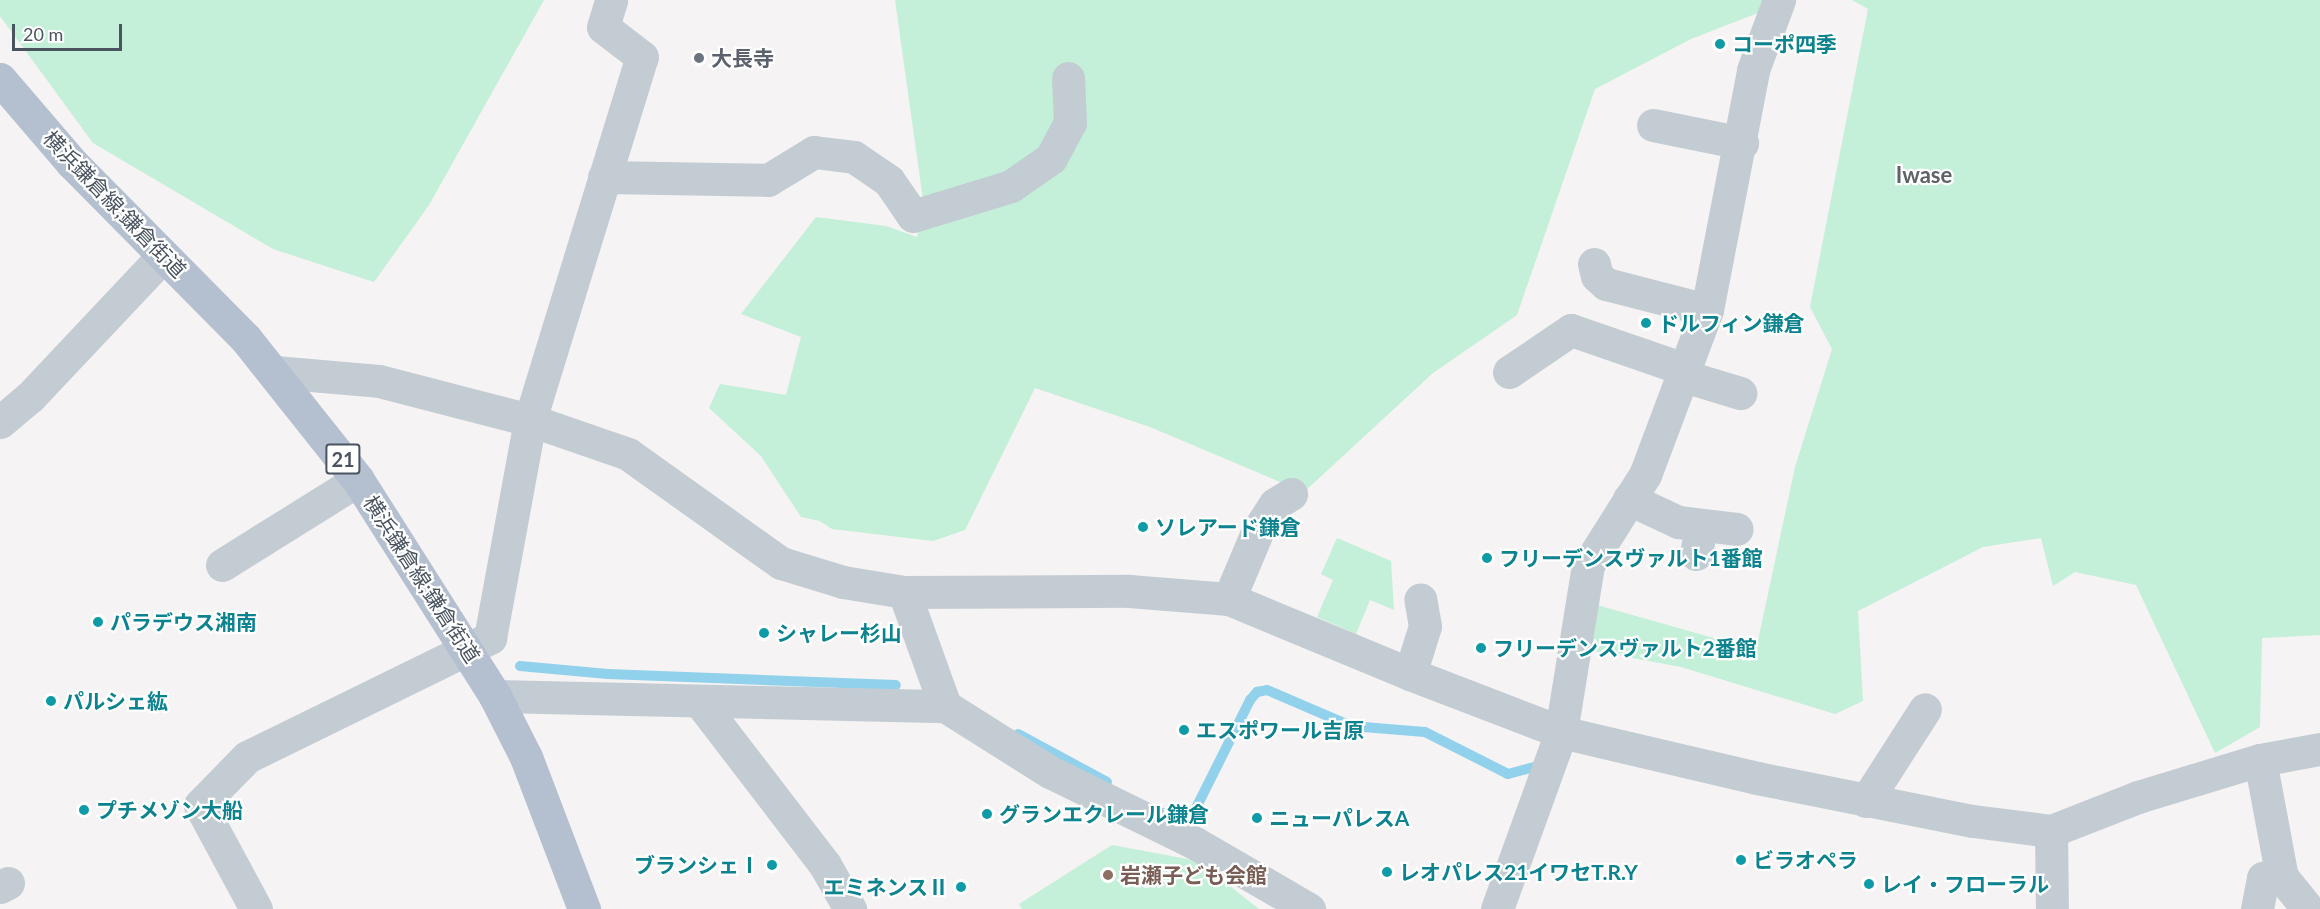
<!DOCTYPE html>
<meta charset="utf-8">
<style>
body{margin:0}
#map{position:relative;width:2320px;height:909px;overflow:hidden;background:#f5f3f3;font-family:Lato,"Noto Sans JP",sans-serif}
div>[style]{position:absolute}
.green>*{inset:0;background:#c4efd8}
.stream>*{height:10px;margin:-5px;padding:0 5px;transform-origin:5px;border-radius:5px;background:#92d1eb}
.minor>*{height:33px;margin:-16.5px;padding:0 16.5px;transform-origin:16.5px;border-radius:16.5px;background:#c4ccd3}
.major>*{height:33px;margin:-16.5px;padding:0 16.5px;transform-origin:16.5px;border-radius:16.5px;background:#b4bfd0}
.dots>*{width:16px;height:16px;translate:-50% -50%;box-sizing:border-box;border:3px solid #fff;border-radius:50%}
span{translate:-50% -50%;white-space:nowrap;text-align:center;line-height:1.15;-webkit-text-stroke:4.5px #fff;paint-order:stroke}
.shield-label span{padding:2px 4px;background:#fff;border:2px solid;border-radius:4px;-webkit-text-stroke-width:0}
.shield-label{font-size:20px;color:#4a5460;font-weight:700}
.culture-label{font-size:21px;color:#0d838f;font-weight:700}
.left{translate:0 -50%;text-align:left}
.right{translate:-100% -50%;text-align:right}
.worship-label{font-size:21px;color:#5b616d;font-weight:700}
.street-label{font-size:21px;color:#4a5460}
.education-label{font-size:21px;color:#785e54;font-weight:700}
.neighbourhood-label{font-size:22px;color:#5f6267;font-weight:700}
.scale{position:absolute;left:12px;top:24px;width:110px;height:27px;box-sizing:border-box;border:3px solid #4a5460;border-top:0;padding-left:8px;font-size:18px;line-height:21px;white-space:nowrap;color:#4a5460;-webkit-text-stroke:4px #fff;paint-order:stroke}
</style>
<div id="map">
<div class="green">
<div style="clip-path:polygon(0 0,544px 0,429px 205px,374px 282px,273px 249px,93px 143px,0 16px)"></div>
<div style="clip-path:polygon(895px 0,1791px 0,1691px 39px,1595px 89px,1517px 315px,1433px 373px,1304px 492px,1150px 427px,1035px 388px,965px 530px,933px 541px,832px 529px,820px 521px,801px 517px,761px 456px,709px 408px,720px 384px,786px 395px,801px 337px,741px 314px,816px 217px,886px 226px,917px 237px,924px 207px)"></div>
<div style="clip-path:polygon(1852px 0,2320px 0,2320px 635px,2262px 638px,2260px 727px,2215px 753px,2136px 585px,2075px 572px,2053px 586px,2041px 538px,1983px 547px,1858px 611px,1863px 701px,1835px 714px,1681px 667px,1584px 649px,1597px 605px,1756px 650px,1795px 467px,1832px 349px,1810px 307px,1868px 9px)"></div>
<div style="clip-path:polygon(1337px 538px,1391px 561px,1394px 610px,1370px 600px,1356px 634px,1317px 617px,1333px 580px,1321px 574px)"></div>
<div style="clip-path:polygon(1112px 845px,1198px 861px,1259px 909px,1022px 909px,1019px 904px)"></div>
</div>
<div class="stream">
<div style="left:520px;top:666px;width:88px;rotate:5.2deg"></div>
<div style="left:608px;top:674px;width:288px;rotate:2.2deg"></div>
<div style="left:1018px;top:734px;width:101px;rotate:28.3deg"></div>
<div style="left:1163px;top:813px;width:19px;rotate:6deg"></div>
<div style="left:1182px;top:815px;width:14px;rotate:-21deg"></div>
<div style="left:1195px;top:810px;width:123px;rotate:-63.4deg"></div>
<div style="left:1250px;top:700px;width:11px;rotate:-49deg"></div>
<div style="left:1257px;top:692px;width:10px;rotate:-11deg"></div>
<div style="left:1267px;top:690px;width:91px;rotate:23.2deg"></div>
<div style="left:1351px;top:726px;width:74px;rotate:4.6deg"></div>
<div style="left:1425px;top:732px;width:93px;rotate:26.8deg"></div>
<div style="left:1508px;top:774px;width:28px;rotate:-15deg"></div>
</div>
<div class="minor">
<div style="left:1653px;top:125px;width:91px;rotate:11.4deg"></div>
<div style="left:604px;top:177px;width:164px;rotate:1deg"></div>
<div style="left:768px;top:180px;width:54px;rotate:-31.3deg"></div>
<div style="left:814px;top:152px;width:40px;rotate:7.1deg"></div>
<div style="left:854px;top:157px;width:42px;rotate:34.4deg"></div>
<div style="left:889px;top:181px;width:42px;rotate:55.6deg"></div>
<div style="left:913px;top:216px;width:102px;rotate:-17deg"></div>
<div style="left:1011px;top:186px;width:49px;rotate:-35deg"></div>
<div style="left:1051px;top:158px;width:40px;rotate:-62deg"></div>
<div style="left:1070px;top:123px;width:45px;rotate:-92.5deg"></div>
<div style="left:1594px;top:264px;width:12px;rotate:76deg"></div>
<div style="left:1597px;top:276px;width:12px;rotate:42deg"></div>
<div style="left:1606px;top:284px;width:104px;rotate:14.4deg"></div>
<div style="left:275px;top:372px;width:104px;rotate:4.9deg"></div>
<div style="left:379px;top:381px;width:156px;rotate:14.5deg"></div>
<div style="left:530px;top:420px;width:104px;rotate:19.1deg"></div>
<div style="left:628px;top:454px;width:188px;rotate:35.5deg"></div>
<div style="left:781px;top:563px;width:65px;rotate:17deg"></div>
<div style="left:843px;top:582px;width:62px;rotate:9.3deg"></div>
<div style="left:904px;top:592px;width:225px;rotate:-0.3deg"></div>
<div style="left:1129px;top:591px;width:100px;rotate:4.6deg"></div>
<div style="left:1229px;top:599px;width:196px;rotate:22.5deg"></div>
<div style="left:1410px;top:674px;width:162px;rotate:21deg"></div>
<div style="left:1561px;top:732px;width:201px;rotate:13.2deg"></div>
<div style="left:1757px;top:778px;width:220px;rotate:11.3deg"></div>
<div style="left:1973px;top:821px;width:79px;rotate:7.3deg"></div>
<div style="left:2051px;top:831px;width:93px;rotate:-21.3deg"></div>
<div style="left:2138px;top:797px;width:127px;rotate:-16.9deg"></div>
<div style="left:2260px;top:760px;width:61px;rotate:-10.4deg"></div>
<div style="left:1509px;top:372px;width:75px;rotate:-34.1deg"></div>
<div style="left:1571px;top:330px;width:123px;rotate:19deg"></div>
<div style="left:1684px;top:376px;width:59px;rotate:16.9deg"></div>
<div style="left:0;top:422px;width:39px;rotate:-40deg"></div>
<div style="left:30px;top:397px;width:194px;rotate:-46.7deg"></div>
<div style="left:1629px;top:499px;width:54px;rotate:25.1deg"></div>
<div style="left:1678px;top:522px;width:59px;rotate:6.8deg"></div>
<div style="left:1696px;top:554px;width:29px;rotate:-80deg"></div>
<div style="left:222px;top:565px;width:160px;rotate:-32deg"></div>
<div style="left:904px;top:592px;width:121px;rotate:70.2deg"></div>
<div style="left:1229px;top:599px;width:75px;rotate:-67.2deg"></div>
<div style="left:1258px;top:530px;width:31px;rotate:-57deg"></div>
<div style="left:1275px;top:504px;width:19px;rotate:-32deg"></div>
<div style="left:1410px;top:674px;width:50px;rotate:-72.6deg"></div>
<div style="left:1425px;top:626px;width:27px;rotate:-100deg"></div>
<div style="left:495px;top:696px;width:450px;rotate:1.3deg"></div>
<div style="left:945px;top:706px;width:124px;rotate:32.2deg"></div>
<div style="left:1050px;top:772px;width:161px;rotate:26.1deg"></div>
<div style="left:1195px;top:843px;width:132px;rotate:30.1deg"></div>
<div style="left:700px;top:702px;width:205px;rotate:52.5deg"></div>
<div style="left:825px;top:865px;width:51px;rotate:60.4deg"></div>
<div style="left:2260px;top:760px;width:119px;rotate:79.4deg"></div>
<div style="left:2282px;top:877px;width:41px;rotate:50.9deg"></div>
<div style="left:1866px;top:801px;width:109px;rotate:-57.3deg"></div>
<div style="left:2051px;top:831px;width:78px;rotate:89.3deg"></div>
<div style="left:0;top:887px;width:9px;rotate:-27deg"></div>
<div style="left:256px;top:909px;width:118px;rotate:-118.3deg"></div>
<div style="left:200px;top:805px;width:67px;rotate:-45.6deg"></div>
<div style="left:247px;top:757px;width:271px;rotate:-26.1deg"></div>
<div style="left:490px;top:638px;width:222px;rotate:-79.6deg"></div>
<div style="left:530px;top:420px;width:380px;rotate:-72.9deg"></div>
<div style="left:642px;top:57px;width:49px;rotate:-142.4deg"></div>
<div style="left:603px;top:27px;width:28px;rotate:-73deg"></div>
<div style="left:1497px;top:909px;width:188px;rotate:-70.1deg"></div>
<div style="left:1561px;top:732px;width:169px;rotate:-80.8deg"></div>
<div style="left:1588px;top:565px;width:107px;rotate:-57.7deg"></div>
<div style="left:1645px;top:475px;width:176px;rotate:-69.4deg"></div>
<div style="left:1707px;top:310px;width:244px;rotate:-79.1deg"></div>
<div style="left:1753px;top:70px;width:75px;rotate:-69.6deg"></div>
<div style="left:2257px;top:909px;width:32px;rotate:-79deg"></div>
<div style="left:2263px;top:878px;width:19px;rotate:-3deg"></div>
</div>
<div class="major">
<div style="left:0;top:79px;width:111px;rotate:49.4deg"></div>
<div style="left:72px;top:163px;width:247px;rotate:45.3deg"></div>
<div style="left:246px;top:339px;width:180px;rotate:51.5deg"></div>
<div style="left:358px;top:480px;width:256px;rotate:57.6deg"></div>
<div style="left:495px;top:696px;width:68px;rotate:63.1deg"></div>
<div style="left:526px;top:757px;width:163px;rotate:69.1deg"></div>
</div>
<div class="dots">
<div style="left:1720px;top:44px;background:#0f9aa8"></div>
<div style="left:699px;top:58px;background:#6b7280"></div>
<div style="left:1646px;top:323px;background:#0f9aa8"></div>
<div style="left:1143px;top:527px;background:#0f9aa8"></div>
<div style="left:1487px;top:558px;background:#0f9aa8"></div>
<div style="left:98px;top:622px;background:#0f9aa8"></div>
<div style="left:764px;top:633px;background:#0f9aa8"></div>
<div style="left:1481px;top:648px;background:#0f9aa8"></div>
<div style="left:51px;top:701px;background:#0f9aa8"></div>
<div style="left:1184px;top:730px;background:#0f9aa8"></div>
<div style="left:84px;top:810px;background:#0f9aa8"></div>
<div style="left:987px;top:814px;background:#0f9aa8"></div>
<div style="left:1257px;top:818px;background:#0f9aa8"></div>
<div style="left:1741px;top:860px;background:#0f9aa8"></div>
<div style="left:772px;top:865px;background:#0f9aa8"></div>
<div style="left:1387px;top:872px;background:#0f9aa8"></div>
<div style="left:1108px;top:875px;background:#8d6e63"></div>
<div style="left:1869px;top:884px;background:#0f9aa8"></div>
<div style="left:961px;top:887px;background:#0f9aa8"></div>
</div>
<div class="shield-label">
<span style="left:343px;top:459px">21</span>
</div>
<div class="culture-label">
<span class="left" style="left:1732px;top:44px">コーポ四季</span>
<span class="left" style="left:1658px;top:323px">ドルフィン鎌倉</span>
<span class="left" style="left:1155px;top:527px">ソレアード鎌倉</span>
<span class="left" style="left:1499px;top:558px">フリーデンスヴァルト1番館</span>
<span class="left" style="left:110px;top:622px">パラデウス湘南</span>
<span class="left" style="left:776px;top:633px">シャレー杉山</span>
<span class="left" style="left:1493px;top:648px">フリーデンスヴァルト2番館</span>
<span class="left" style="left:63px;top:701px">パルシェ紘</span>
<span class="left" style="left:1196px;top:730px">エスポワール吉原</span>
<span class="left" style="left:96px;top:810px">プチメゾン大船</span>
<span class="left" style="left:999px;top:814px">グランエクレール鎌倉</span>
<span class="left" style="left:1269px;top:818px">ニューパレスA</span>
<span class="left" style="left:1753px;top:860px">ビラオペラ</span>
<span class="right" style="left:760px;top:865px">ブランシェⅠ</span>
<span class="left" style="left:1399px;top:872px">レオパレス21イワセT.R.Y</span>
<span class="left" style="left:1881px;top:884px">レイ・フローラル</span>
<span class="right" style="left:949px;top:887px">エミネンスⅡ</span>
</div>
<div class="worship-label">
<span class="left" style="left:711px;top:58px">大長寺</span>
</div>
<div class="street-label">
<span style="left:115px;top:204px;rotate:46deg">横浜鎌倉線;鎌倉街道</span>
<span style="left:422px;top:579px;rotate:57deg">横浜鎌倉線;鎌倉街道</span>
</div>
<div class="education-label">
<span class="left" style="left:1120px;top:875px">岩瀬子ども会館</span>
</div>
<div class="neighbourhood-label">
<span style="left:1924px;top:175px">Iwase</span>
</div>
<div class="scale">20 m</div>
</div>
